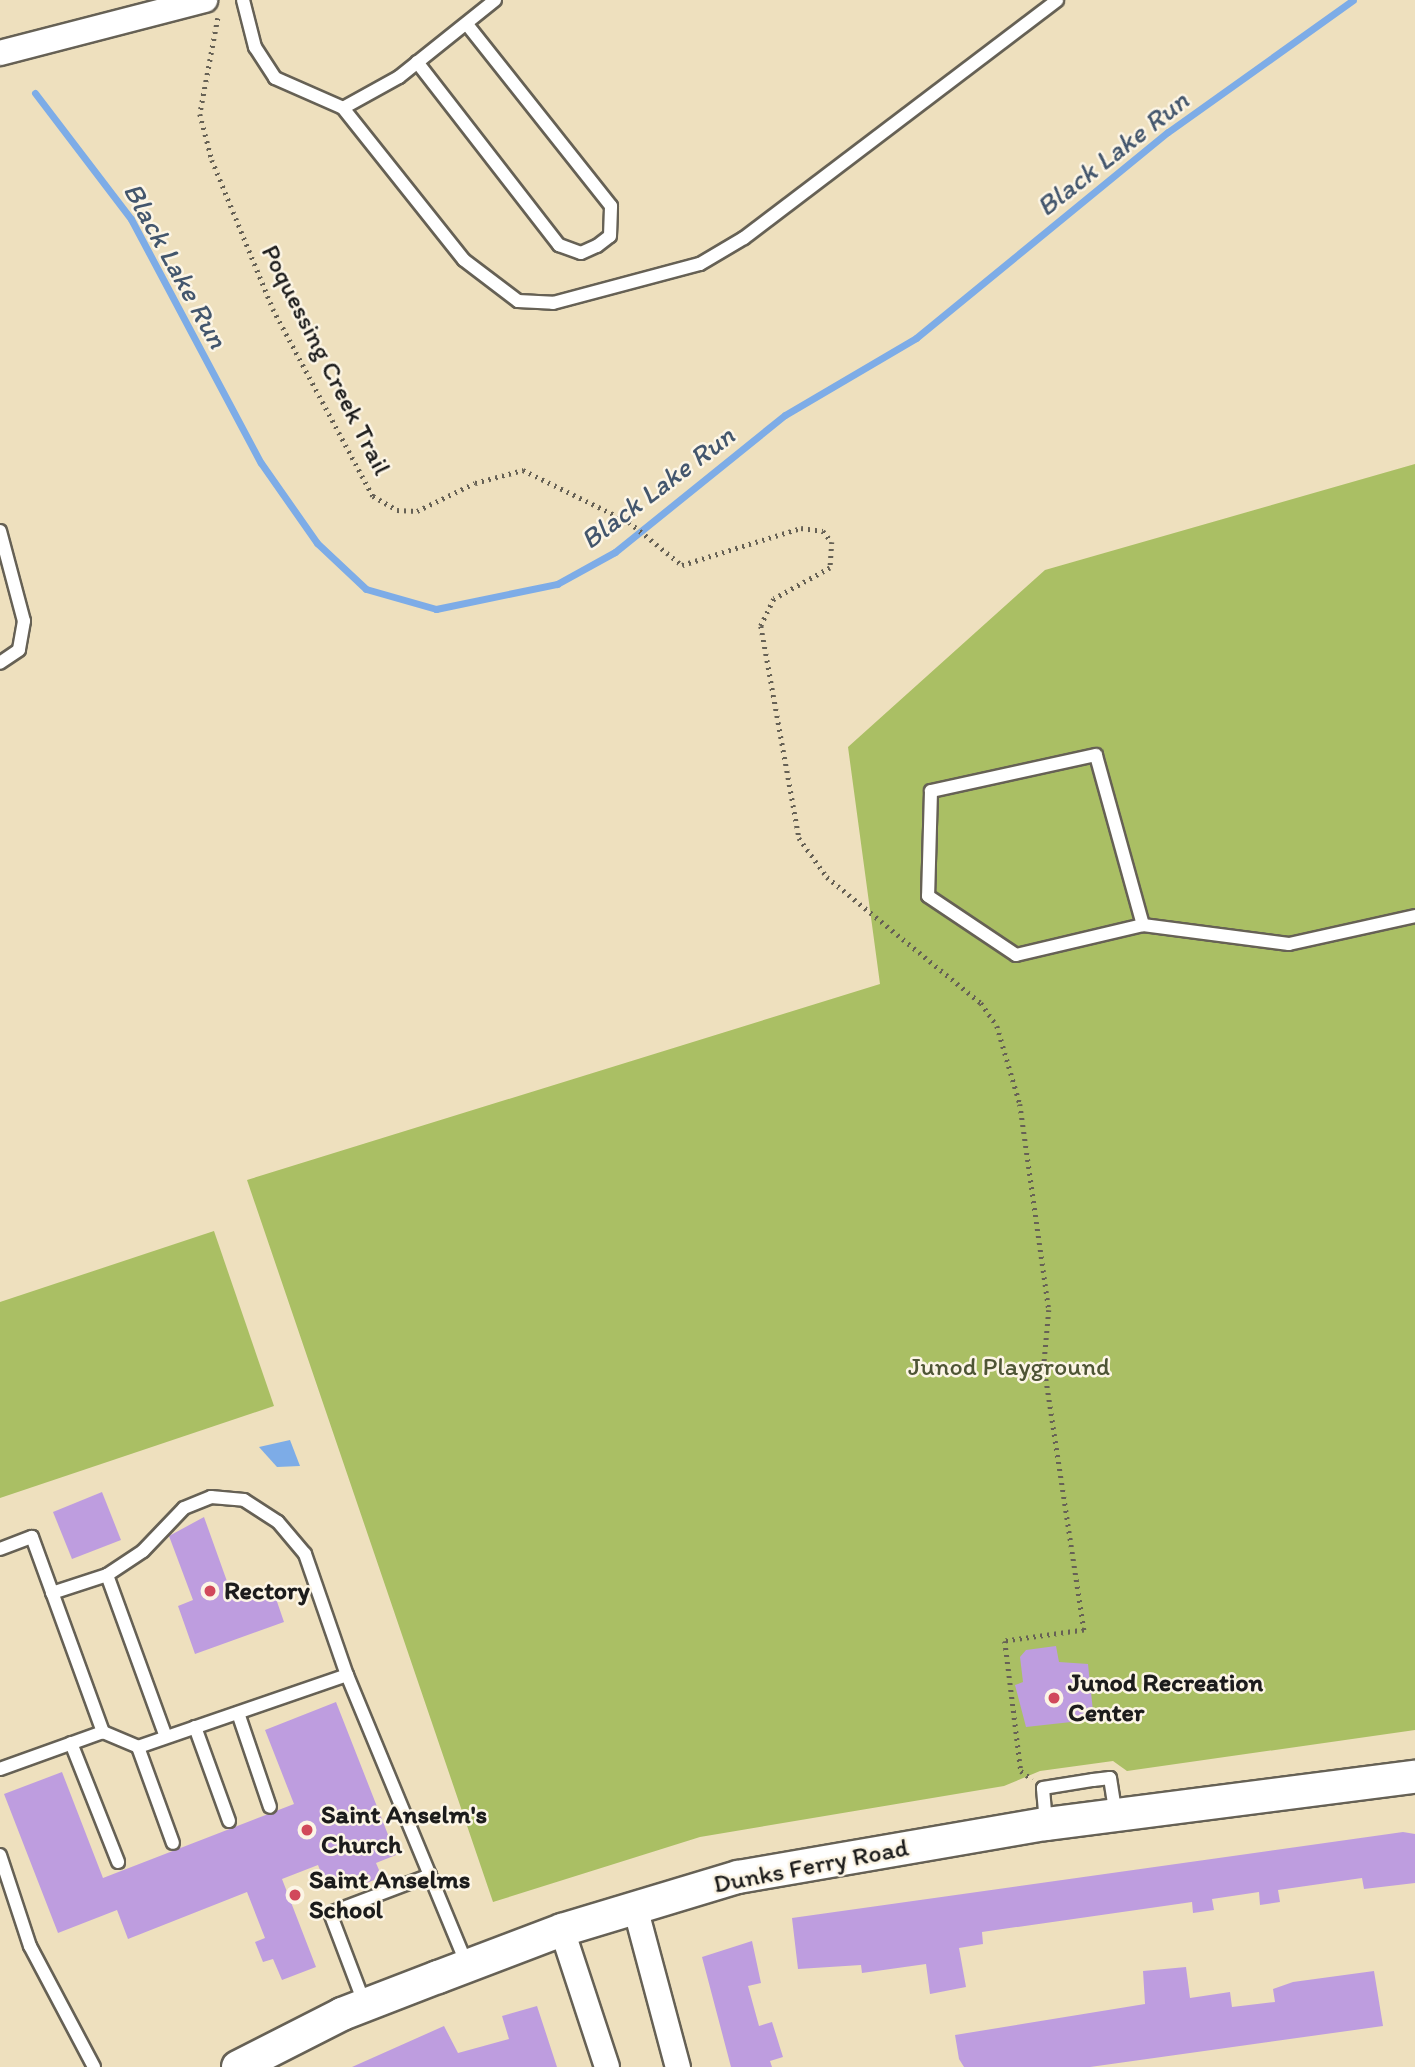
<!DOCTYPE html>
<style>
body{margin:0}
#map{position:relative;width:1415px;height:2067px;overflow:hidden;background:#eee0be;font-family:Itim,sans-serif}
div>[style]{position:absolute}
.green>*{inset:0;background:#aabf64}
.water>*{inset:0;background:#7dace7}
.stream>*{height:7px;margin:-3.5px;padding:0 3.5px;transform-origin:3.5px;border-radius:3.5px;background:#7dace7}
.building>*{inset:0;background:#be9ddf}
.path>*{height:4.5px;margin-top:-2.25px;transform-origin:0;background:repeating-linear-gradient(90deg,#666155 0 2px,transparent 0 7px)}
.roads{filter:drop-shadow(2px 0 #666155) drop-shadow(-2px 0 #666155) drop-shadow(0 2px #666155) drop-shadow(0 -2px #666155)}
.service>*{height:12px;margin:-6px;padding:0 6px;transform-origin:6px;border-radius:6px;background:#fff}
.minor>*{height:24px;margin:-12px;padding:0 12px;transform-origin:12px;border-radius:12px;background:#fff}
.tertiary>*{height:32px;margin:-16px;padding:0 16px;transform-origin:16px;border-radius:16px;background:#fff}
.dots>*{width:19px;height:19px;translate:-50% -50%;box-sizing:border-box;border:4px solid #fcf5e5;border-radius:50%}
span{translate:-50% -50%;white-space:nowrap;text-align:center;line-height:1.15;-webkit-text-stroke:5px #fcf5e5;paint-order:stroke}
.street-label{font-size:26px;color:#1c1c1c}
.park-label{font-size:26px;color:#4e5535}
.poi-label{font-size:26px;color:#1c1c1c;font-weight:700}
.left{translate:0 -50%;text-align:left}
.water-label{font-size:28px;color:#43566d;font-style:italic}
</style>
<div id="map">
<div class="green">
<div style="clip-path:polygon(1415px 464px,1415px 1730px,1127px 1771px,1113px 1761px,1040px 1771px,1004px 1786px,700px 1837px,493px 1902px,247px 1180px,880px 984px,848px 747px,1045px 570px)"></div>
<div style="clip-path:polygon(214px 1231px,274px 1406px,0 1498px,0 1302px)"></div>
</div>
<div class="water">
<div style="clip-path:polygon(290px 1440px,300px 1466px,277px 1467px,259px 1447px)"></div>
</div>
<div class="stream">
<div style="left:35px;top:93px;width:158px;rotate:52.7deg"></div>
<div style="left:131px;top:219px;width:276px;rotate:62deg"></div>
<div style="left:261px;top:463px;width:98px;rotate:55deg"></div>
<div style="left:317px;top:543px;width:67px;rotate:43.2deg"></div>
<div style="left:366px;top:589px;width:73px;rotate:15.9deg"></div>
<div style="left:436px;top:609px;width:124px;rotate:-11.7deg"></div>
<div style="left:557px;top:584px;width:66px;rotate:-28.9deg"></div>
<div style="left:615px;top:552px;width:218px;rotate:-38.9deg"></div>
<div style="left:785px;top:415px;width:152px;rotate:-30.4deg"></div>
<div style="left:916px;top:338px;width:325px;rotate:-39.3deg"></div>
<div style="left:1168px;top:132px;width:227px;rotate:-35.5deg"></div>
</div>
<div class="building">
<div style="clip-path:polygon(102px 1492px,121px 1540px,72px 1559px,53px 1512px)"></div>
<div style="clip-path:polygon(204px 1517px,233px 1598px,271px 1584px,284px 1622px,195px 1654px,178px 1606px,193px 1600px,169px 1536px)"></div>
<div style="clip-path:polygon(1056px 1646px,1059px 1662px,1088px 1664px,1093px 1711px,1089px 1720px,1026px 1727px,1015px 1685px,1023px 1682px,1020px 1657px,1026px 1650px)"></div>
<div style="clip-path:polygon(336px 1702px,396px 1855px,376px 1863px,382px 1877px,346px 1891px,341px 1877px,325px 1883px,318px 1865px,282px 1879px,316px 1967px,282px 1980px,273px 1959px,263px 1962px,255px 1942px,265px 1938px,247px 1892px,128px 1939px,117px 1910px,58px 1933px,4px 1794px,62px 1772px,103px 1878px,294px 1804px,265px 1730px)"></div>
<div style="clip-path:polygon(1403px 1832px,1415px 1834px,1415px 1883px,1364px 1889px,1362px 1878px,1278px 1890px,1280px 1902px,1260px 1905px,1259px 1892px,1212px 1899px,1214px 1910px,1193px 1913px,1192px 1902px,982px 1932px,983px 1944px,959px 1948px,966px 1987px,930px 1994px,926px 1964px,862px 1973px,861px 1965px,798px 1969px,792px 1918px)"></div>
<div style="clip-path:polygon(752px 1941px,761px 1983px,748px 1986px,759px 2026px,772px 2022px,783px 2057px,770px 2061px,772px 2067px,731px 2067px,702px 1957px)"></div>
<div style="clip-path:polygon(1186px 1967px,1190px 1998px,1230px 1992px,1232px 2007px,1275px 2002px,1273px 1989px,1293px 1982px,1374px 1971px,1383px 2026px,1090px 2067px,964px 2067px,959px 2059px,955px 2035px,1145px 2004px,1143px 1971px)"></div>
<div style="clip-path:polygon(537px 2006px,557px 2067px,352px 2067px,444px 2026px,458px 2053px,509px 2039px,502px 2016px)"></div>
</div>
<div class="path">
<div style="left:218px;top:18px;width:98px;rotate:100.6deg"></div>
<div style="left:200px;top:114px;width:48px;rotate:75.4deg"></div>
<div style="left:212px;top:160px;width:161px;rotate:67.7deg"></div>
<div style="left:273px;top:309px;width:212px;rotate:61.9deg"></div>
<div style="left:373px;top:496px;width:28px;rotate:30deg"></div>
<div style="left:397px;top:510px;width:20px;rotate:3deg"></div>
<div style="left:417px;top:511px;width:64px;rotate:-25.8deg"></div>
<div style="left:475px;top:483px;width:50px;rotate:-15.2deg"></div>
<div style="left:523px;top:470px;width:118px;rotate:26.1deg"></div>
<div style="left:629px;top:522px;width:68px;rotate:39.1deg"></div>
<div style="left:682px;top:565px;width:125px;rotate:-17.3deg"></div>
<div style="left:801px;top:528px;width:22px;rotate:8deg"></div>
<div style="left:823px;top:531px;width:14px;rotate:51deg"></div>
<div style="left:832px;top:542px;width:26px;rotate:94deg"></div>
<div style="left:830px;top:568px;width:64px;rotate:151deg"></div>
<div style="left:774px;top:599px;width:30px;rotate:116deg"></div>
<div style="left:761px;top:626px;width:215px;rotate:79.8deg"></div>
<div style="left:799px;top:838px;width:48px;rotate:54.3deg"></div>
<div style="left:827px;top:877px;width:199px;rotate:39.3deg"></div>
<div style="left:981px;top:1003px;width:28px;rotate:55deg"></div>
<div style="left:997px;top:1026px;width:81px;rotate:73.6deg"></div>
<div style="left:1020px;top:1104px;width:208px;rotate:82deg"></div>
<div style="left:1049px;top:1310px;width:55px;rotate:95.2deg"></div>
<div style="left:1044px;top:1365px;width:268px;rotate:81.4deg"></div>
<div style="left:1084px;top:1630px;width:80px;rotate:172.1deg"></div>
<div style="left:1005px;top:1641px;width:131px;rotate:83deg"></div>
<div style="left:1021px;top:1771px;width:14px;rotate:36deg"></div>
</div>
<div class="roads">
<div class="service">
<div style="left:243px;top:0;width:49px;rotate:75.7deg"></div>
<div style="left:255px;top:47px;width:37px;rotate:57deg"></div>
<div style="left:275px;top:78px;width:74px;rotate:23.8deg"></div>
<div style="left:343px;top:108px;width:194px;rotate:51.5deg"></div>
<div style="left:464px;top:260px;width:68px;rotate:37.2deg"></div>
<div style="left:518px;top:301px;width:35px;rotate:3deg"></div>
<div style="left:553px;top:303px;width:152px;rotate:-14.9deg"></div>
<div style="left:700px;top:264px;width:51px;rotate:-30.6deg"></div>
<div style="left:744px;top:238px;width:393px;rotate:-37.2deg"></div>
<div style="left:417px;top:62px;width:232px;rotate:52.2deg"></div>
<div style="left:559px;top:245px;width:23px;rotate:20deg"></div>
<div style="left:581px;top:253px;width:17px;rotate:-24deg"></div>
<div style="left:597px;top:246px;width:16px;rotate:-38deg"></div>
<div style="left:610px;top:236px;width:30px;rotate:-88deg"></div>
<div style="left:611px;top:206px;width:232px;rotate:-128.4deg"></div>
<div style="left:343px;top:108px;width:64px;rotate:-29deg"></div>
<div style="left:399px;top:77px;width:123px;rotate:-38.7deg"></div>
<div style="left:0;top:531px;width:93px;rotate:75.1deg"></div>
<div style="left:24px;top:621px;width:29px;rotate:100deg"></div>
<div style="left:19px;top:650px;width:23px;rotate:146deg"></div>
<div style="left:1143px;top:925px;width:176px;rotate:-105.5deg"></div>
<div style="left:1096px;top:755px;width:169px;rotate:167.7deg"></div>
<div style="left:931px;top:791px;width:105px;rotate:91.6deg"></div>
<div style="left:928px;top:896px;width:106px;rotate:33.8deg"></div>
<div style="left:1016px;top:955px;width:130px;rotate:-13.3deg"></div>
<div style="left:1143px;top:925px;width:147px;rotate:7.4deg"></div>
<div style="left:1289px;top:944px;width:129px;rotate:-12.5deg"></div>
<div style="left:0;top:1549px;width:34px;rotate:-21deg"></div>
<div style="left:32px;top:1537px;width:208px;rotate:70deg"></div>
<div style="left:107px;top:1575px;width:43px;rotate:-33.7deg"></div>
<div style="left:143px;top:1551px;width:59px;rotate:-46.4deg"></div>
<div style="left:184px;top:1508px;width:29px;rotate:-22deg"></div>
<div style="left:211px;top:1497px;width:33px;rotate:5deg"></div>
<div style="left:244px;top:1500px;width:40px;rotate:32.9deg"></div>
<div style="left:278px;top:1522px;width:42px;rotate:49.8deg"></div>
<div style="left:305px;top:1554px;width:128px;rotate:70.9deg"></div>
<div style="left:52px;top:1593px;width:58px;rotate:-18.1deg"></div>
<div style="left:107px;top:1575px;width:172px;rotate:70deg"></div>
<div style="left:238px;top:1713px;width:99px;rotate:71.2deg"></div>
<div style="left:195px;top:1727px;width:100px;rotate:70.1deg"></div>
<div style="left:71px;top:1743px;width:128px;rotate:68.4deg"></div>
<div style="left:138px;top:1747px;width:102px;rotate:70deg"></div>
<div style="left:0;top:1769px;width:109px;rotate:-19.8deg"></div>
<div style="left:103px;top:1732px;width:38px;rotate:23deg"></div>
<div style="left:138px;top:1747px;width:221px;rotate:-19deg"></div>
<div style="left:347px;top:1675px;width:313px;rotate:67.5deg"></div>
<div style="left:1046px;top:1823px;width:35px;rotate:-95deg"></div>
<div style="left:1043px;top:1788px;width:51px;rotate:-9.1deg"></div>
<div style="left:1093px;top:1780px;width:17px;rotate:-7deg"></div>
<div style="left:1110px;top:1778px;width:36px;rotate:81deg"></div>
<div style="left:0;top:1855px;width:96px;rotate:71.8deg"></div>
<div style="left:30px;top:1946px;width:137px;rotate:62.1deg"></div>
<div style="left:365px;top:2005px;width:98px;rotate:-110.8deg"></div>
<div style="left:330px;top:1913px;width:107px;rotate:-20.8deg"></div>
</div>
<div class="minor">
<div style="left:0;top:53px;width:212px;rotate:-14.5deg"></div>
<div style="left:635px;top:1907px;width:166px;rotate:75deg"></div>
<div style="left:562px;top:1930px;width:144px;rotate:71.8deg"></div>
</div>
<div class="tertiary">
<div style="left:238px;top:2067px;width:117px;rotate:-27deg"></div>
<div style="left:342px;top:2014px;width:103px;rotate:-21.1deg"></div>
<div style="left:438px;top:1977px;width:133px;rotate:-20.8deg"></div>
<div style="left:562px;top:1930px;width:184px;rotate:-16.8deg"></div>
<div style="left:738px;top:1877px;width:313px;rotate:-9.8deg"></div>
<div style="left:1046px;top:1824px;width:372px;rotate:-7.3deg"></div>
</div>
</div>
<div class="dots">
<div style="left:210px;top:1591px;background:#d1495b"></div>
<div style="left:1054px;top:1698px;background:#d1495b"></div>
<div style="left:307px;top:1830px;background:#d1495b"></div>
<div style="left:295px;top:1895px;background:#d1495b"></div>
</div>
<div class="street-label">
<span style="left:326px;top:360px;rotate:63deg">Poquessing Creek Trail</span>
<span style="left:811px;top:1866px;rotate:-11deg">Dunks Ferry Road</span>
</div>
<div class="park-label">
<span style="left:1009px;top:1367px">Junod Playground</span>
</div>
<div class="poi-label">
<span class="left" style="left:224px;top:1591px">Rectory</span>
<span class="left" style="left:1068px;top:1698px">Junod Recreation<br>Center</span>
<span class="left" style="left:321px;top:1830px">Saint Anselm's<br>Church</span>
<span class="left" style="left:309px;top:1895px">Saint Anselms<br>School</span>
</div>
<div class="water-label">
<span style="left:1112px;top:153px;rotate:-38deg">Black Lake Run</span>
<span style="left:176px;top:265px;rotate:61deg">Black Lake Run</span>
<span style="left:657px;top:487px;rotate:-37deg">Black Lake Run</span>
</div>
</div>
